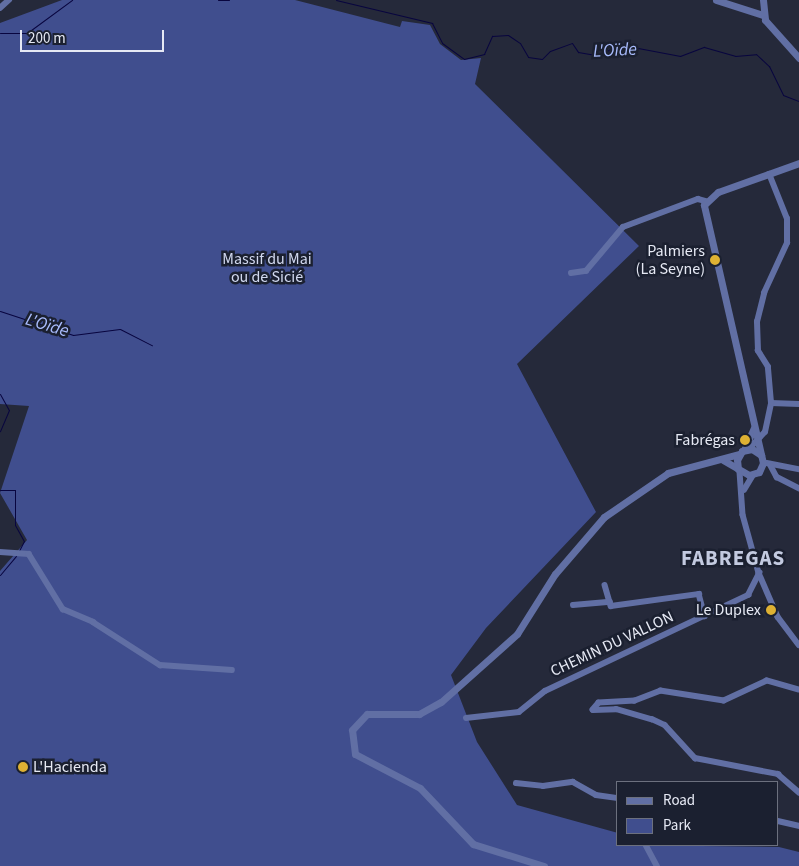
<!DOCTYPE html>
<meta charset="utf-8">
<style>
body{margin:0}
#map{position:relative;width:799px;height:866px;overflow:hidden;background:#25293a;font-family:"Source Sans 3",sans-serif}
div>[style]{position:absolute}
.green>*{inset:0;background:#404e8e}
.stream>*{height:1px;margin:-0.5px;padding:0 0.5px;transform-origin:0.5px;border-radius:0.5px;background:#08053f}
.minor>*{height:5.5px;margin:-2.75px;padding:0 2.75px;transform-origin:2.75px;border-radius:2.75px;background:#616fa4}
.tertiary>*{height:7px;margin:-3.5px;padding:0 3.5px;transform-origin:3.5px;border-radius:3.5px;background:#616fa4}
.dots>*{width:14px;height:14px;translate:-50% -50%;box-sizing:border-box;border:2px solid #1b2030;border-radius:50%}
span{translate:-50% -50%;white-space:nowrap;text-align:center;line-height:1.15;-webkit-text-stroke:5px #1b2030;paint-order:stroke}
.poi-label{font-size:16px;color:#e6e9f4}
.right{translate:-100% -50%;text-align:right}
.left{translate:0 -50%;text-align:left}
.park-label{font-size:16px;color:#d1d8ef}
.street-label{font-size:16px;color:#e6e9f4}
.water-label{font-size:18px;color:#a8bbfc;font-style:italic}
.district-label{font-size:21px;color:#c3cae0;font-weight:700;letter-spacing:1px}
.legend{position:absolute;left:616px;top:781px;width:162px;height:65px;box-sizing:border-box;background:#1b2030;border:1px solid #6c707e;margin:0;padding:6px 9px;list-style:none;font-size:15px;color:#e6e9f4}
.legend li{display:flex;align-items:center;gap:10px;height:25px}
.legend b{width:25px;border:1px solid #6c707e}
.scale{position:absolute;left:20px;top:30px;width:144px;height:22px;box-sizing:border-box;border:2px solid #e6e9f4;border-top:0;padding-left:6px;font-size:15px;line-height:18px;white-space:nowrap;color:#e6e9f4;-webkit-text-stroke:4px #1b2030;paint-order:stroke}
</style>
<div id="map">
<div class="green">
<div style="clip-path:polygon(62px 0,295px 0,400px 27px,402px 21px,430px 25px,440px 44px,461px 60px,481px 58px,475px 84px,639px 246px,517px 364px,596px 512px,486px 628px,451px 675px,477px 742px,517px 805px,618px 833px,618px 845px,779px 847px,799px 852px,799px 866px,0 866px,0 571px,27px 540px,0 493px,29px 406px,0 404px,0 23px)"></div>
</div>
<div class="stream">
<div style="left:218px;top:0;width:11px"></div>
<div style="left:336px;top:0;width:99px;rotate:13.5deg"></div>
<div style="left:432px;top:23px;width:22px;rotate:63deg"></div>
<div style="left:442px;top:43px;width:27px;rotate:36deg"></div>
<div style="left:464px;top:59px;width:21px;rotate:-14deg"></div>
<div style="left:484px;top:54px;width:20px;rotate:-66deg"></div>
<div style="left:492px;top:36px;width:16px;rotate:-4deg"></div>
<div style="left:508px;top:35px;width:14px;rotate:34deg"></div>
<div style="left:520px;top:43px;width:16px;rotate:60deg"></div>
<div style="left:528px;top:57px;width:14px;rotate:8deg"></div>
<div style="left:542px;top:59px;width:11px;rotate:-45deg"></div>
<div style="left:550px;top:51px;width:23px;rotate:-20deg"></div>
<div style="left:572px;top:43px;width:11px;rotate:56deg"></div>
<div style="left:578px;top:52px;width:22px;rotate:10deg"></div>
<div style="left:600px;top:56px;width:12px;rotate:-35deg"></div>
<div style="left:610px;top:49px;width:28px;rotate:-2deg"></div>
<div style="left:638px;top:48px;width:43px;rotate:10.8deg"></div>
<div style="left:680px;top:56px;width:26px;rotate:-21deg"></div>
<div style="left:704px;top:47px;width:32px;rotate:16deg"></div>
<div style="left:735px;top:56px;width:21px;rotate:-5deg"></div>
<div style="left:756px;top:54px;width:18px;rotate:43deg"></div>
<div style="left:769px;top:66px;width:32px;rotate:64deg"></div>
<div style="left:783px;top:95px;width:17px;rotate:21deg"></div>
<div style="left:0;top:33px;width:27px"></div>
<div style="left:27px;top:33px;width:56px;rotate:-36.3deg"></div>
<div style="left:0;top:311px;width:77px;rotate:18.2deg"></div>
<div style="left:73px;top:335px;width:47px;rotate:-7.3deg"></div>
<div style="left:120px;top:329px;width:36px;rotate:27deg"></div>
<div style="left:0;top:394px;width:18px;rotate:61deg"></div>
<div style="left:9px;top:410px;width:23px;rotate:113deg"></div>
<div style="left:0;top:490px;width:15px"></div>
<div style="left:15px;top:490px;width:35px;rotate:90deg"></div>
<div style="left:15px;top:525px;width:18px;rotate:61deg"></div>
<div style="left:24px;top:541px;width:11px;rotate:117deg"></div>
<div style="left:0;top:575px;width:25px;rotate:-50deg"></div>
</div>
<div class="minor">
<div style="left:0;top:8px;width:12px;rotate:-42deg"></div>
<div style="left:571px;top:273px;width:15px;rotate:-8deg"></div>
<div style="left:586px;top:271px;width:57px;rotate:-49.9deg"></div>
<div style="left:623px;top:227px;width:80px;rotate:-20.5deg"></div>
<div style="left:698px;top:199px;width:8px;rotate:14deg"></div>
<div style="left:771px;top:403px;width:28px;rotate:2deg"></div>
<div style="left:749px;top:449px;width:23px;rotate:-47deg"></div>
<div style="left:765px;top:432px;width:30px;rotate:-78deg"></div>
<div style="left:771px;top:403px;width:36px;rotate:-95deg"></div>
<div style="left:768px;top:367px;width:19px;rotate:-122deg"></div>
<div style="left:758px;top:351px;width:29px;rotate:-92deg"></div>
<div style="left:757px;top:322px;width:30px;rotate:-76deg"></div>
<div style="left:764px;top:293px;width:55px;rotate:-65.3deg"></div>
<div style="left:787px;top:243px;width:24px;rotate:-90deg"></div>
<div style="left:787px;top:219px;width:48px;rotate:-111.8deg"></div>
<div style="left:767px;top:463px;width:33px;rotate:11deg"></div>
<div style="left:770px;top:464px;width:15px;rotate:62deg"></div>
<div style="left:777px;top:477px;width:25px;rotate:27deg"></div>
<div style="left:740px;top:472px;width:43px;rotate:86deg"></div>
<div style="left:743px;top:515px;width:60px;rotate:74.6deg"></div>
<div style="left:759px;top:573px;width:48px;rotate:66.6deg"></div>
<div style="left:778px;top:617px;width:35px;rotate:53deg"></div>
<div style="left:744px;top:490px;width:17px;rotate:-59deg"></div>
<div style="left:0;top:552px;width:29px;rotate:4deg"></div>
<div style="left:29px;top:554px;width:65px;rotate:58.3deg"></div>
<div style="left:63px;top:609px;width:33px;rotate:23deg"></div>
<div style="left:93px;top:622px;width:80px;rotate:32.7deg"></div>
<div style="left:160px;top:665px;width:72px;rotate:4deg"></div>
<div style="left:605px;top:585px;width:22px;rotate:74deg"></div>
<div style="left:611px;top:606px;width:89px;rotate:-7.8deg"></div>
<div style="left:699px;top:594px;width:23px;rotate:75deg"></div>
<div style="left:573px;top:605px;width:37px;rotate:-5deg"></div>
<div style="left:799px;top:690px;width:33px;rotate:-164deg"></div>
<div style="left:767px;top:681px;width:47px;rotate:155.1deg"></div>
<div style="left:724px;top:701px;width:64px;rotate:-171deg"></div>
<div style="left:661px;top:691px;width:28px;rotate:159deg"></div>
<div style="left:635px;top:701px;width:36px;rotate:177deg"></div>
<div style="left:599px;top:703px;width:9px;rotate:131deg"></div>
<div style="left:593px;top:710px;width:23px;rotate:-2deg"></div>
<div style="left:616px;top:709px;width:37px;rotate:16deg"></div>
<div style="left:652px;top:719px;width:14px;rotate:25deg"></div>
<div style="left:665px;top:725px;width:45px;rotate:47.7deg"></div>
<div style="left:695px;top:758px;width:85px;rotate:10.9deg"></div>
<div style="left:778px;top:774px;width:28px;rotate:41deg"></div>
<div style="left:466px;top:718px;width:53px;rotate:-6.5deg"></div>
<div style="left:519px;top:712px;width:33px;rotate:-39deg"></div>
<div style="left:545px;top:691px;width:225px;rotate:-25.3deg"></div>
<div style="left:748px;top:595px;width:25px;rotate:-63deg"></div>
<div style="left:516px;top:783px;width:27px;rotate:6deg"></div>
<div style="left:543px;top:786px;width:30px;rotate:-8deg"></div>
<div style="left:573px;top:782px;width:26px;rotate:29deg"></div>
<div style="left:596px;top:795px;width:22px;rotate:8deg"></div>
<div style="left:778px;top:821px;width:22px;rotate:13deg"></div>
<div style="left:646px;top:845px;width:24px;rotate:62deg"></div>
</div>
<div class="tertiary">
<div style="left:716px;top:0;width:49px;rotate:17.7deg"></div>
<div style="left:763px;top:0;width:20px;rotate:84deg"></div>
<div style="left:765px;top:20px;width:51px;rotate:48.2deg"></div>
<div style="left:744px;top:450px;width:24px;rotate:-66deg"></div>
<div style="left:723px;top:460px;width:30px;rotate:30deg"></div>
<div style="left:749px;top:475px;width:10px;rotate:-17deg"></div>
<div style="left:759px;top:472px;width:10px;rotate:-66deg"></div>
<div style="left:763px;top:463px;width:265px;rotate:-102.9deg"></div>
<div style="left:704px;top:205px;width:19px;rotate:-43deg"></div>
<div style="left:718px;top:192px;width:86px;rotate:-19.7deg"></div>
<div style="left:738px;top:469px;width:9px;rotate:-96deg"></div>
<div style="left:737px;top:460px;width:10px;rotate:-61deg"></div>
<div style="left:742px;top:451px;width:10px;rotate:-11deg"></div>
<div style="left:752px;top:449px;width:11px;rotate:34deg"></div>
<div style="left:544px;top:866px;width:74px;rotate:-162.8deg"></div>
<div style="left:473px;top:844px;width:77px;rotate:-133.4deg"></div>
<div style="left:420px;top:788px;width:73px;rotate:-152.4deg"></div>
<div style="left:355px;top:754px;width:24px;rotate:-97deg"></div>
<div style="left:352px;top:730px;width:22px;rotate:-47deg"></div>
<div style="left:367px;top:714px;width:52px"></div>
<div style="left:419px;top:714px;width:25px;rotate:-29deg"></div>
<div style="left:441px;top:702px;width:102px;rotate:-41.8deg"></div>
<div style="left:517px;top:634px;width:71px;rotate:-57.7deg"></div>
<div style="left:555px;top:574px;width:75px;rotate:-49.3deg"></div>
<div style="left:604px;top:517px;width:78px;rotate:-34.5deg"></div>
<div style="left:668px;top:473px;width:73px;rotate:-15deg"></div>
</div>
<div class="dots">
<div style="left:715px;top:260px;background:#deb133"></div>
<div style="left:745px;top:440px;background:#deb133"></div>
<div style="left:771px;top:610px;background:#deb133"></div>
<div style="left:23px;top:767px;background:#deb133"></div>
</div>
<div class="poi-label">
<span class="right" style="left:705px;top:260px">Palmiers<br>(La Seyne)</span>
<span class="right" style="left:735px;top:440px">Fabrégas</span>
<span class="right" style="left:761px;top:610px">Le Duplex</span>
<span class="left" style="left:33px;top:767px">L'Hacienda</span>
</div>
<div class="park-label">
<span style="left:267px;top:268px">Massif du Mai<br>ou de Sicié</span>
</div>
<div class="street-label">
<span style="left:612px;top:644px;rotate:-25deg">CHEMIN DU VALLON</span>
</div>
<div class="water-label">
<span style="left:615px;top:51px;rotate:-3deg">L'Oïde</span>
<span style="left:47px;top:326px;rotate:17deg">L'Oïde</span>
</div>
<div class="district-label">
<span style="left:733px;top:558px">FABREGAS</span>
</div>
<ul class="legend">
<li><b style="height:6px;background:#616fa4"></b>Road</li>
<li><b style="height:14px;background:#404e8e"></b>Park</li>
</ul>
<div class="scale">200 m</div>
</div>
